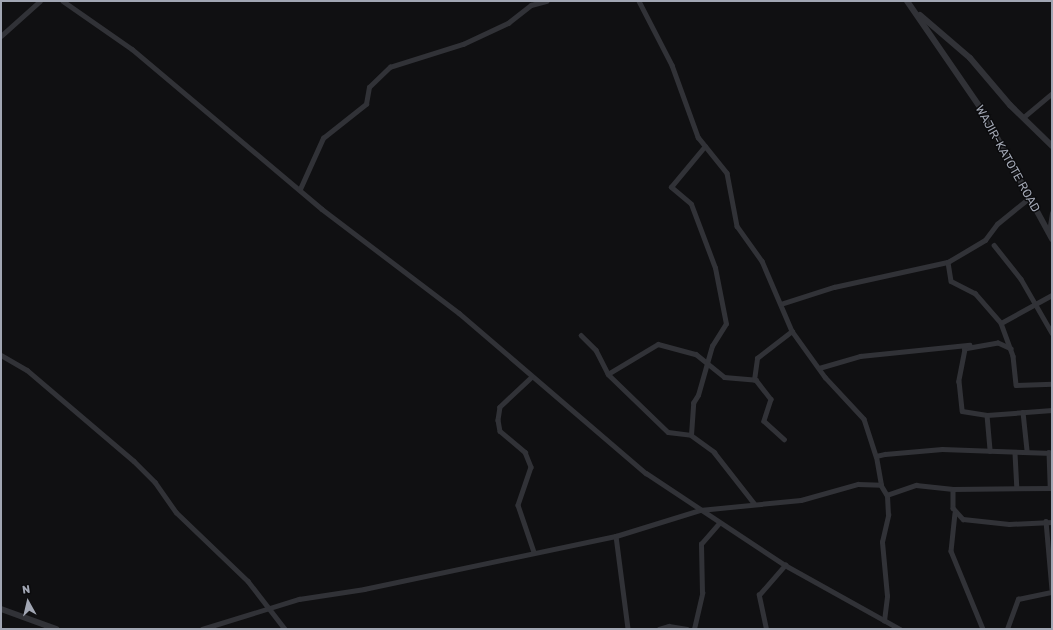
<!DOCTYPE html>
<style>
body{margin:0}
#map{position:relative;width:1053px;height:630px;overflow:hidden;background:#101012;font-family:Rubik,sans-serif}
div>[style]{position:absolute}
.minor>*{height:4.5px;margin:-2.25px;padding:0 2.25px;transform-origin:2.25px;border-radius:2.25px;background:#313237}
.tertiary>*{height:6px;margin:-3px;padding:0 3px;transform-origin:3px;border-radius:3px;background:#313237}
span{translate:-50% -50%;white-space:nowrap;text-align:center;line-height:1.15;-webkit-text-stroke:3px #0b0b0d;paint-order:stroke}
.street-label{font-size:12px;color:#a1a6b3}
.frame{position:absolute;inset:0;border:2px solid #a1a6b3;pointer-events:none}
.north{position:absolute;left:8px;top:582px;width:40px;height:40px;-webkit-text-stroke:3px #0b0b0d;paint-order:stroke;rotate:352deg;font-size:11px;font-weight:700;line-height:16px;text-align:center;color:#a1a6b3}
.north::after{content:'';display:block;margin:auto;width:14px;height:18px;background:#a1a6b3;clip-path:polygon(50% 0,100% 100%,50% 72%,0 100%)}
</style>
<div id="map">
<div class="minor">
<div style="left:63px;top:1px;width:84px;rotate:34.8deg"></div>
<div style="left:132px;top:49px;width:248px;rotate:40.1deg"></div>
<div style="left:322px;top:209px;width:172px;rotate:37.2deg"></div>
<div style="left:459px;top:313px;width:246px;rotate:40.6deg"></div>
<div style="left:646px;top:473px;width:167px;rotate:33.5deg"></div>
<div style="left:785px;top:565px;width:132px;rotate:29.1deg"></div>
<div style="left:639px;top:1px;width:72px;rotate:62.7deg"></div>
<div style="left:672px;top:65px;width:77px;rotate:70.1deg"></div>
<div style="left:698px;top:137px;width:46px;rotate:51.1deg"></div>
<div style="left:727px;top:173px;width:54px;rotate:79.3deg"></div>
<div style="left:737px;top:226px;width:43px;rotate:54.5deg"></div>
<div style="left:762px;top:261px;width:76px;rotate:66.8deg"></div>
<div style="left:792px;top:331px;width:57px;rotate:54.3deg"></div>
<div style="left:825px;top:377px;width:57px;rotate:47.1deg"></div>
<div style="left:864px;top:419px;width:39px;rotate:72deg"></div>
<div style="left:1px;top:36px;width:52px;rotate:-41.9deg"></div>
<div style="left:1025px;top:116px;width:35px;rotate:-40deg"></div>
<div style="left:300px;top:189px;width:56px;rotate:-65.7deg"></div>
<div style="left:323px;top:138px;width:55px;rotate:-38.3deg"></div>
<div style="left:366px;top:104px;width:17px;rotate:-80deg"></div>
<div style="left:369px;top:87px;width:29px;rotate:-44deg"></div>
<div style="left:390px;top:67px;width:77px;rotate:-17.5deg"></div>
<div style="left:463px;top:44px;width:50px;rotate:-25deg"></div>
<div style="left:508px;top:23px;width:29px;rotate:-38deg"></div>
<div style="left:531px;top:5px;width:16px;rotate:-15deg"></div>
<div style="left:1049px;top:232px;width:19px;rotate:-81deg"></div>
<div style="left:994px;top:245px;width:43px;rotate:51.5deg"></div>
<div style="left:1021px;top:279px;width:62px;rotate:60.1deg"></div>
<div style="left:948px;top:262px;width:19px;rotate:81deg"></div>
<div style="left:951px;top:281px;width:27px;rotate:27deg"></div>
<div style="left:975px;top:293px;width:40px;rotate:49deg"></div>
<div style="left:1001px;top:323px;width:35px;rotate:70deg"></div>
<div style="left:1013px;top:356px;width:29px;rotate:84deg"></div>
<div style="left:1016px;top:385px;width:36px;rotate:-2deg"></div>
<div style="left:781px;top:304px;width:56px;rotate:-17.8deg"></div>
<div style="left:834px;top:287px;width:117px;rotate:-12.4deg"></div>
<div style="left:948px;top:262px;width:43px;rotate:-30.7deg"></div>
<div style="left:985px;top:240px;width:20px;rotate:-53deg"></div>
<div style="left:997px;top:224px;width:40px;rotate:-39deg"></div>
<div style="left:1001px;top:323px;width:58px;rotate:-28.8deg"></div>
<div style="left:581px;top:335px;width:21px;rotate:45deg"></div>
<div style="left:596px;top:350px;width:27px;rotate:63deg"></div>
<div style="left:608px;top:374px;width:83px;rotate:44deg"></div>
<div style="left:668px;top:432px;width:23px;rotate:7deg"></div>
<div style="left:691px;top:435px;width:29px;rotate:36deg"></div>
<div style="left:714px;top:452px;width:65px;rotate:51.9deg"></div>
<div style="left:1011px;top:349px;width:14px;rotate:-155deg"></div>
<div style="left:998px;top:343px;width:34px;rotate:170deg"></div>
<div style="left:965px;top:349px;width:33px;rotate:101deg"></div>
<div style="left:959px;top:381px;width:30px;rotate:84deg"></div>
<div style="left:962px;top:411px;width:25px;rotate:9deg"></div>
<div style="left:987px;top:415px;width:65px;rotate:-4.4deg"></div>
<div style="left:1px;top:355px;width:30px;rotate:30deg"></div>
<div style="left:27px;top:370px;width:140px;rotate:40.4deg"></div>
<div style="left:134px;top:461px;width:30px;rotate:45deg"></div>
<div style="left:155px;top:482px;width:37px;rotate:55deg"></div>
<div style="left:176px;top:512px;width:100px;rotate:43.8deg"></div>
<div style="left:248px;top:581px;width:61px;rotate:52.4deg"></div>
<div style="left:819px;top:368px;width:43px;rotate:-16.3deg"></div>
<div style="left:860px;top:356px;width:110px;rotate:-5.8deg"></div>
<div style="left:608px;top:374px;width:58px;rotate:-31deg"></div>
<div style="left:658px;top:344px;width:39px;rotate:15deg"></div>
<div style="left:696px;top:354px;width:36px;rotate:39deg"></div>
<div style="left:724px;top:377px;width:32px;rotate:5deg"></div>
<div style="left:756px;top:380px;width:24px;rotate:52deg"></div>
<div style="left:771px;top:399px;width:23px;rotate:108deg"></div>
<div style="left:764px;top:421px;width:27px;rotate:42deg"></div>
<div style="left:532px;top:377px;width:44px;rotate:136.8deg"></div>
<div style="left:500px;top:407px;width:13px;rotate:99deg"></div>
<div style="left:498px;top:420px;width:11px;rotate:80deg"></div>
<div style="left:500px;top:431px;width:33px;rotate:40deg"></div>
<div style="left:525px;top:452px;width:16px;rotate:68deg"></div>
<div style="left:531px;top:467px;width:40px;rotate:108.9deg"></div>
<div style="left:518px;top:505px;width:50px;rotate:71.2deg"></div>
<div style="left:754px;top:380px;width:22px;rotate:-82deg"></div>
<div style="left:757px;top:358px;width:44px;rotate:-37.6deg"></div>
<div style="left:1023px;top:412px;width:39px;rotate:84deg"></div>
<div style="left:987px;top:415px;width:36px;rotate:85deg"></div>
<div style="left:691px;top:435px;width:32px;rotate:-86deg"></div>
<div style="left:693px;top:403px;width:9px;rotate:-58deg"></div>
<div style="left:698px;top:395px;width:51px;rotate:-74.1deg"></div>
<div style="left:712px;top:346px;width:26px;rotate:-58deg"></div>
<div style="left:726px;top:324px;width:57px;rotate:-101.1deg"></div>
<div style="left:715px;top:268px;width:68px;rotate:-110.6deg"></div>
<div style="left:691px;top:204px;width:26px;rotate:-140deg"></div>
<div style="left:671px;top:187px;width:53px;rotate:-50.3deg"></div>
<div style="left:1049px;top:452px;width:36px;rotate:88deg"></div>
<div style="left:1015px;top:453px;width:35px;rotate:87deg"></div>
<div style="left:881px;top:485px;width:29px;rotate:-100deg"></div>
<div style="left:876px;top:456px;width:9px;rotate:-13deg"></div>
<div style="left:885px;top:454px;width:57px;rotate:-5deg"></div>
<div style="left:942px;top:449px;width:110px;rotate:2.1deg"></div>
<div style="left:953px;top:489px;width:19px;rotate:90deg"></div>
<div style="left:953px;top:508px;width:15px;rotate:48deg"></div>
<div style="left:963px;top:519px;width:46px;rotate:6.2deg"></div>
<div style="left:1009px;top:524px;width:43px;rotate:-2.7deg"></div>
<div style="left:955px;top:513px;width:38px;rotate:96deg"></div>
<div style="left:951px;top:551px;width:84px;rotate:67.7deg"></div>
<div style="left:1046px;top:521px;width:68px;rotate:85deg"></div>
<div style="left:616px;top:536px;width:94px;rotate:82.6deg"></div>
<div style="left:884px;top:621px;width:25px;rotate:-83deg"></div>
<div style="left:887px;top:596px;width:54px;rotate:-95.3deg"></div>
<div style="left:882px;top:542px;width:28px;rotate:-77deg"></div>
<div style="left:888px;top:515px;width:20px;rotate:-93deg"></div>
<div style="left:202px;top:629px;width:102px;rotate:-17.2deg"></div>
<div style="left:299px;top:599px;width:66px;rotate:-8.7deg"></div>
<div style="left:364px;top:589px;width:258px;rotate:-11.9deg"></div>
<div style="left:616px;top:536px;width:88px;rotate:-17.2deg"></div>
<div style="left:700px;top:510px;width:101px;rotate:-5.7deg"></div>
<div style="left:801px;top:500px;width:59px;rotate:-15.7deg"></div>
<div style="left:858px;top:484px;width:23px;rotate:2deg"></div>
<div style="left:881px;top:485px;width:12px;rotate:59deg"></div>
<div style="left:887px;top:495px;width:31px;rotate:-19deg"></div>
<div style="left:916px;top:485px;width:37px;rotate:6deg"></div>
<div style="left:953px;top:489px;width:99px;rotate:-0.6deg"></div>
<div style="left:659px;top:629px;width:10px;rotate:-17deg"></div>
<div style="left:669px;top:626px;width:18px;rotate:9deg"></div>
<div style="left:694px;top:629px;width:37px;rotate:-77deg"></div>
<div style="left:702px;top:593px;width:49px;rotate:-91.2deg"></div>
<div style="left:701px;top:544px;width:28px;rotate:-49deg"></div>
<div style="left:766px;top:629px;width:35px;rotate:-102deg"></div>
<div style="left:759px;top:595px;width:40px;rotate:-49deg"></div>
<div style="left:1007px;top:629px;width:32px;rotate:-70deg"></div>
<div style="left:1018px;top:599px;width:35px;rotate:-12deg"></div>
</div>
<div class="tertiary">
<div style="left:907px;top:1px;width:132px;rotate:55.5deg"></div>
<div style="left:982px;top:110px;width:147px;rotate:61.5deg"></div>
<div style="left:920px;top:15px;width:66px;rotate:40.7deg"></div>
<div style="left:970px;top:58px;width:62px;rotate:49.6deg"></div>
<div style="left:1010px;top:105px;width:59px;rotate:44.3deg"></div>
<div style="left:1px;top:609px;width:59px;rotate:20deg"></div>
</div>
<div class="street-label">
<span style="left:1007px;top:159px;rotate:61deg">WAJIR-KATOTE ROAD</span>
</div>
<div class="frame"></div>
<div class="north">N</div>
</div>
